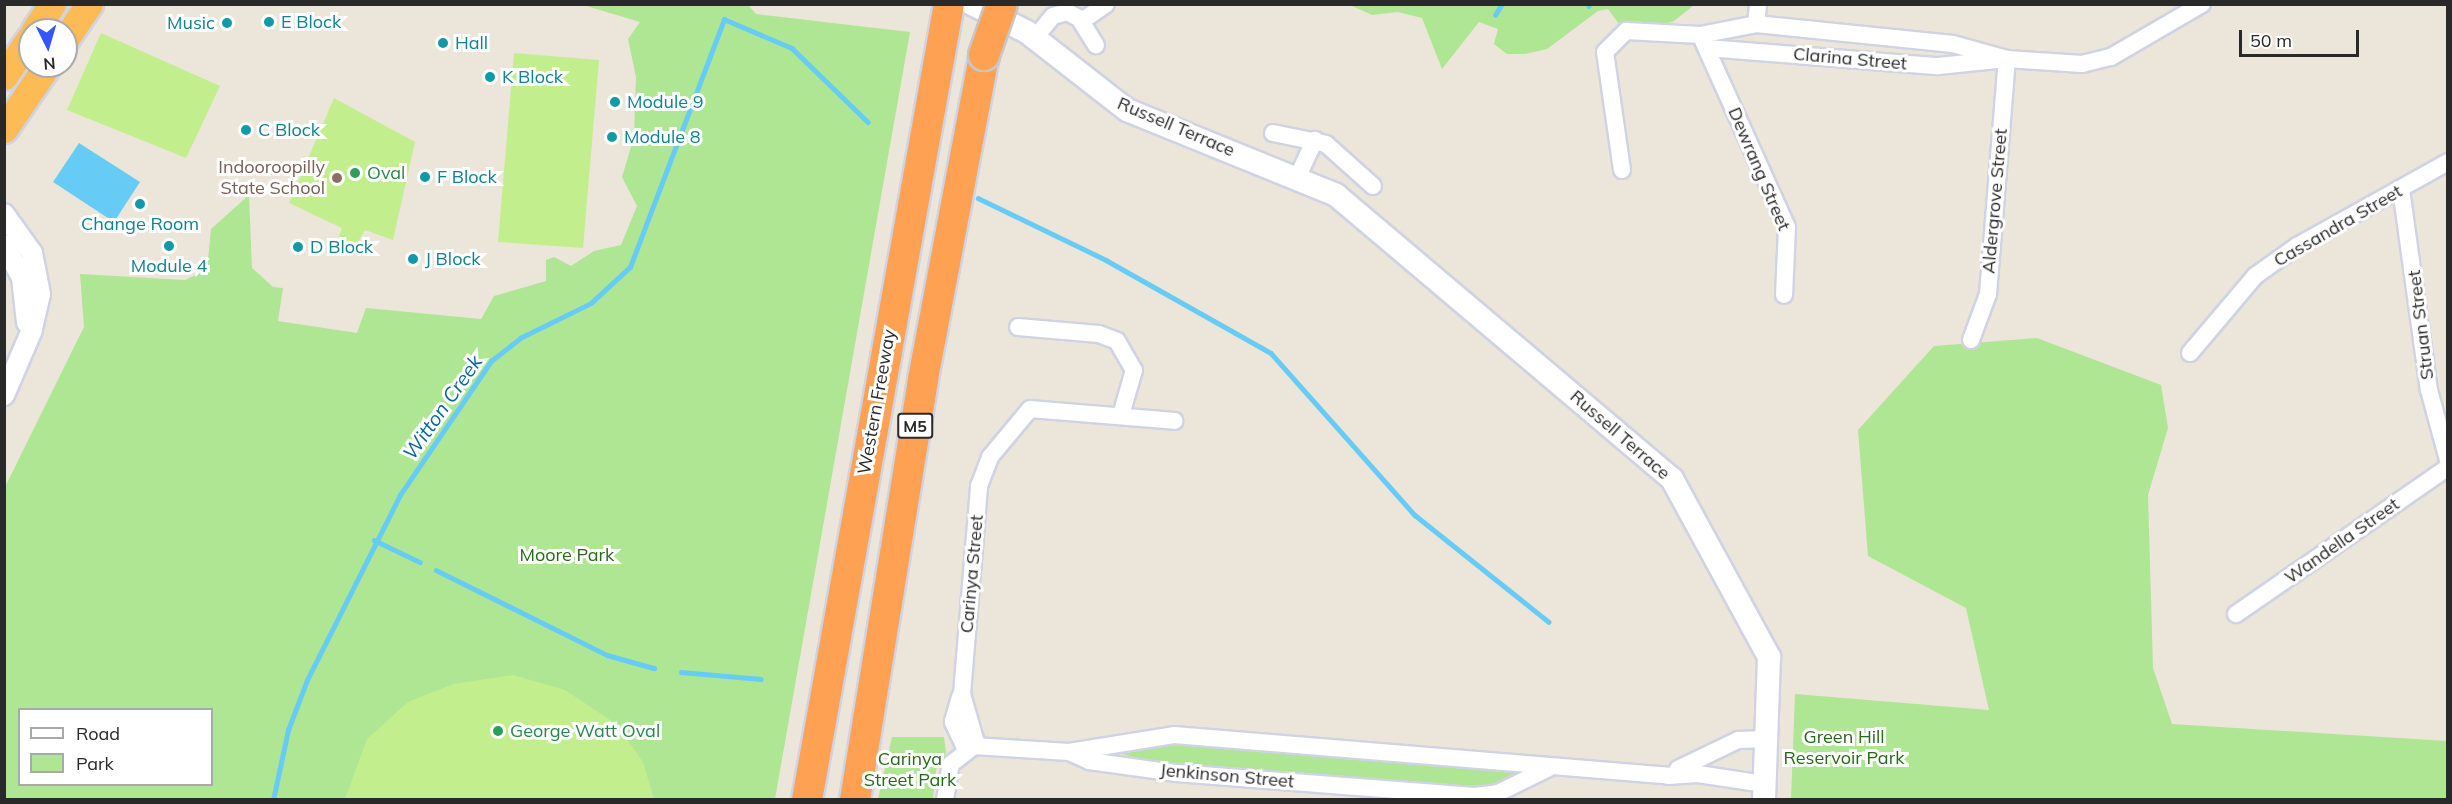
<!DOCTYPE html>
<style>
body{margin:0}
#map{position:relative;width:2452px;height:804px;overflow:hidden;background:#ece5da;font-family:Mulish,sans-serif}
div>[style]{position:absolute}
.green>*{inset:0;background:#aee693}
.pitch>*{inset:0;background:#c3ee8e}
.water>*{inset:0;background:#67ccf5}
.stream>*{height:4.5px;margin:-2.25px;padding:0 2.25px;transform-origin:2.25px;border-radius:2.25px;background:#67ccf5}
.roads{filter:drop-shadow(2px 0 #cfd3e3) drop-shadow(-2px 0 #cfd3e3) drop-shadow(0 2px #cfd3e3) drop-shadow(0 -2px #cfd3e3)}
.minor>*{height:16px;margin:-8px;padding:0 8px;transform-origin:8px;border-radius:8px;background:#fff}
.tertiary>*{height:20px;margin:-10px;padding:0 10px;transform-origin:10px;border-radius:10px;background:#fff}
.secondary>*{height:22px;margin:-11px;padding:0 11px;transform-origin:11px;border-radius:11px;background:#fff}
.trunk>*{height:27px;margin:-13.5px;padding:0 13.5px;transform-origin:13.5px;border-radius:13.5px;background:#fcbb54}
.motorway>*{height:30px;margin:-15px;padding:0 15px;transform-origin:15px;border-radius:15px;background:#ffa153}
.bridges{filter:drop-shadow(2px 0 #c7c7c7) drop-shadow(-2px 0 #c7c7c7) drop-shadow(0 2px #c7c7c7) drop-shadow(0 -2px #c7c7c7)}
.motorway-bridge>*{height:30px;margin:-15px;padding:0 15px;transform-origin:15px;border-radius:15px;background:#ffa153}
.dots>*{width:16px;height:16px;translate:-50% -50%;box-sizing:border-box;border:3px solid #fff;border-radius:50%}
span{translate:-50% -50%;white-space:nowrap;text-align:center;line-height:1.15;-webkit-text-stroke:6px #fff;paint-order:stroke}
.shield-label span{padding:2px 4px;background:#fff;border:2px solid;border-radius:4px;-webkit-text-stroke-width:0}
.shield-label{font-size:16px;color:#292929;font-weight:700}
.culture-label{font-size:18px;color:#0d838f}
.left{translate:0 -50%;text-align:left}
.right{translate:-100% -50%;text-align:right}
.street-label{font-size:18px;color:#292929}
.education-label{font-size:18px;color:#785e54}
.leisure-label{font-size:18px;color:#27864d}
.park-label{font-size:18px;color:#256a16}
.water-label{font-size:20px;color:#0668a0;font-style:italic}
.frame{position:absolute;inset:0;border:6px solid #292929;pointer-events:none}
.legend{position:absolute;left:18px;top:708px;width:195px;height:78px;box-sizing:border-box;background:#fff;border:2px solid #a9a9a9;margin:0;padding:8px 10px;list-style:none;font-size:18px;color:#292929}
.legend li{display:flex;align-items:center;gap:12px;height:30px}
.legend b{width:30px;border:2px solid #a9a9a9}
.north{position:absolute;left:18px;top:18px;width:60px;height:60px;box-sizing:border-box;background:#fff;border:2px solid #a9a9a9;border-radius:50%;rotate:175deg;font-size:16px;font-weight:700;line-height:24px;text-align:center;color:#292929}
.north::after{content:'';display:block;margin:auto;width:21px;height:27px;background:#3556ff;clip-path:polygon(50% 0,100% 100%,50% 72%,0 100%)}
.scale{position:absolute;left:2239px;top:30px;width:120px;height:27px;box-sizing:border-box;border:3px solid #292929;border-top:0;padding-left:8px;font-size:18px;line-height:21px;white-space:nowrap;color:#292929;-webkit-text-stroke:4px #fff;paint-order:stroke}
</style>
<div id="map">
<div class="green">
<div style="clip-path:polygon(evenodd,583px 5px,748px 5px,756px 14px,910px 32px,775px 799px,5px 799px,4px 489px,84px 327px,80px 274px,185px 280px,207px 270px,211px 229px,249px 195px,252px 268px,273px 287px,283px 288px,278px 321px,357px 333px,366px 308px,481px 319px,494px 296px,546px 281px,546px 260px,554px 257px,571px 266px,594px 251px,621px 245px,637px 206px,622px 177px,634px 137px,636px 77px,628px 39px,640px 22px,583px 5px,20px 710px,212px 710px,212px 784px,20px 784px,20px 710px)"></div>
<div style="clip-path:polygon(1350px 5px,1694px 4px,1694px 5px,1674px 21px,1652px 28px,1622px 28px,1608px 9px,1598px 11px,1547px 49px,1525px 54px,1507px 54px,1494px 44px,1498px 29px,1479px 22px,1442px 69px,1422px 18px,1398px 12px,1372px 15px)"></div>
<div style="clip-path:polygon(2037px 338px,2161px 385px,2168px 428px,2148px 495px,2153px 668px,2172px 724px,2447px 741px,2447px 799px,1791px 800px,1795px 694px,1989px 710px,1966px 608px,1868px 556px,1858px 430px,1934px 346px)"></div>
<div style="clip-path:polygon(892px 737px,944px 737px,946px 753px,936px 770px,933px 799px,878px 799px)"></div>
<div style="clip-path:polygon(1183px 744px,1516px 772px,1511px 779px,1485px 789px,1162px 764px,1118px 753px)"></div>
</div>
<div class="pitch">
<div style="clip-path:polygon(101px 33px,220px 86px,186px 158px,67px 110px)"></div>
<div style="clip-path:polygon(514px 53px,599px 60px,583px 248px,498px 242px)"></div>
<div style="clip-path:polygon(334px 98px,415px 142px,393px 240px,365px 230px,355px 247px,337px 242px,342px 228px,289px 203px)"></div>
<div style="clip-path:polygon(513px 675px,565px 690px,616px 724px,643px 762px,654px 799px,345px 799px,367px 739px,408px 702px,453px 684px)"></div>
</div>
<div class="water">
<div style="clip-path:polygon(79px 143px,140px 182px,114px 222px,53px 182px)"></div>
</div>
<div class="stream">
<div style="left:1588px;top:4px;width:2px;rotate:63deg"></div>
<div style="left:1495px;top:15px;width:13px;rotate:-58deg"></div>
<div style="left:978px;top:198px;width:142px;rotate:25.8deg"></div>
<div style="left:1106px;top:260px;width:189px;rotate:29.4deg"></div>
<div style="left:1271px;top:353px;width:217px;rotate:48.4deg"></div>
<div style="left:1415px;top:515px;width:171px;rotate:38.6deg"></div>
<div style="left:374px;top:540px;width:51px;rotate:25.6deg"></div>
<div style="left:436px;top:570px;width:191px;rotate:26.4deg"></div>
<div style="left:607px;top:655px;width:49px;rotate:15.5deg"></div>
<div style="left:681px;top:672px;width:80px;rotate:5deg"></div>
<div style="left:273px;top:800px;width:72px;rotate:-77.9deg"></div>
<div style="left:288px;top:730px;width:53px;rotate:-69.2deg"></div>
<div style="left:307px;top:680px;width:207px;rotate:-63.3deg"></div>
<div style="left:400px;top:495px;width:162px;rotate:-55.8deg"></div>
<div style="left:491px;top:361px;width:37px;rotate:-38deg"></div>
<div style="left:520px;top:338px;width:79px;rotate:-26.2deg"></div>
<div style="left:591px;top:303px;width:53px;rotate:-42.7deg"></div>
<div style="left:630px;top:267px;width:265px;rotate:-69.2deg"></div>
<div style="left:724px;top:19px;width:74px;rotate:23.1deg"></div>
<div style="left:792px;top:48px;width:106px;rotate:44.2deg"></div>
</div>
<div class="roads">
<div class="minor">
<div style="left:1082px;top:21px;width:29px;rotate:-35deg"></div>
<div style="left:1756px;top:24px;width:20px;rotate:-84deg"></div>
<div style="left:1035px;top:38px;width:28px;rotate:-51deg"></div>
<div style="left:1053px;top:16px;width:15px;rotate:-16deg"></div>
<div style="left:1067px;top:12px;width:13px;rotate:27deg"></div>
<div style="left:1079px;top:18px;width:32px;rotate:58deg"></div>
<div style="left:1703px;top:41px;width:204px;rotate:65.7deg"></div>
<div style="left:1787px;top:227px;width:68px;rotate:92.5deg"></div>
<div style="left:1707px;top:48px;width:232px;rotate:4.5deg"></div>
<div style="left:1938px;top:66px;width:69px;rotate:-5.8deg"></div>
<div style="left:2007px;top:59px;width:75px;rotate:3.8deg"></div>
<div style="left:2082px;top:64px;width:30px;rotate:-14deg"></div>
<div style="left:2111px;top:57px;width:105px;rotate:-30.2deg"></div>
<div style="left:1273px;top:133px;width:54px;rotate:11.7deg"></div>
<div style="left:1326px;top:144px;width:63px;rotate:41.8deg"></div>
<div style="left:1622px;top:170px;width:119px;rotate:-98.2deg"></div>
<div style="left:1605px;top:52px;width:30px;rotate:-45deg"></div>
<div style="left:1626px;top:31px;width:74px;rotate:3.1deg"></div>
<div style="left:1700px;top:35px;width:57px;rotate:-11.1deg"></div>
<div style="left:1756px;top:24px;width:198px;rotate:5.8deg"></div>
<div style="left:1953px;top:44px;width:56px;rotate:15.5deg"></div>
<div style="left:1298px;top:176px;width:40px;rotate:-65deg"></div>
<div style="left:2401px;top:189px;width:203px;rotate:82.1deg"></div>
<div style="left:2429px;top:390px;width:73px;rotate:74.8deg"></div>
<div style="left:1018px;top:327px;width:81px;rotate:4.9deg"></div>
<div style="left:1099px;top:334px;width:19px;rotate:21deg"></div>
<div style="left:1117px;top:341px;width:34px;rotate:60deg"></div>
<div style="left:1134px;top:370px;width:47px;rotate:106.1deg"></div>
<div style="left:1971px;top:340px;width:49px;rotate:-69.7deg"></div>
<div style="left:1988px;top:294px;width:236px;rotate:-85.4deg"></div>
<div style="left:2190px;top:353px;width:101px;rotate:-49.8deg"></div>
<div style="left:2255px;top:276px;width:52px;rotate:-35.5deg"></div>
<div style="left:2297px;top:246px;width:173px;rotate:-29.1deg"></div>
<div style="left:2236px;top:614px;width:258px;rotate:-34.7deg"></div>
<div style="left:960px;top:697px;width:26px;rotate:106deg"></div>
<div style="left:953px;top:722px;width:31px;rotate:65deg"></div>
<div style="left:977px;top:746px;width:54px;rotate:-106.1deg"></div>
<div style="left:962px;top:694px;width:209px;rotate:-85.3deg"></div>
<div style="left:979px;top:486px;width:31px;rotate:-69deg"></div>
<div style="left:990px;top:457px;width:62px;rotate:-50.2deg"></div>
<div style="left:1030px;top:409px;width:145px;rotate:4.7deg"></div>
<div style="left:1069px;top:752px;width:22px;rotate:24deg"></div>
<div style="left:1089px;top:761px;width:88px;rotate:7.9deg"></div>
<div style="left:1176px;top:773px;width:300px;rotate:4.4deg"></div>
<div style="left:1475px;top:796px;width:23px;rotate:-7deg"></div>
<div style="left:1498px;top:793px;width:57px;rotate:-26.1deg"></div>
<div style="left:1678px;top:769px;width:67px;rotate:-25.8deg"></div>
<div style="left:1738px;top:740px;width:30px;rotate:-2deg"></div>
<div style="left:945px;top:800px;width:36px;rotate:-81deg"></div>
<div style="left:951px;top:764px;width:29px;rotate:-38deg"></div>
<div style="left:974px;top:746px;width:95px;rotate:3.6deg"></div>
<div style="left:1069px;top:752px;width:106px;rotate:-9.2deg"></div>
<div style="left:1174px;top:735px;width:496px;rotate:4.7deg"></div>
<div style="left:1668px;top:776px;width:30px;rotate:-4deg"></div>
<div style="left:1698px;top:774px;width:67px;rotate:8.6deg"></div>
</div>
<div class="tertiary">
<div style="left:4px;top:214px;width:48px;rotate:54.3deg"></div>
<div style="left:32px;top:253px;width:42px;rotate:79deg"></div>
<div style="left:40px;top:294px;width:37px;rotate:103deg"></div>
<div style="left:32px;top:330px;width:71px;rotate:113.3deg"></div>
<div style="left:4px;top:245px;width:37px;rotate:61deg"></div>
<div style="left:22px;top:277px;width:46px;rotate:83.8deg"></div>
</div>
<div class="secondary">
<div style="left:972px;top:4px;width:62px;rotate:27deg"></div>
<div style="left:1027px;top:32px;width:127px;rotate:38deg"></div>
<div style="left:1127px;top:110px;width:226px;rotate:22.1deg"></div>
<div style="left:1336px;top:195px;width:440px;rotate:40.2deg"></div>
<div style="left:1672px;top:479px;width:203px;rotate:61.4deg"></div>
<div style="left:1769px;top:657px;width:143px;rotate:92deg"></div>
</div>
<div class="trunk">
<div style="left:35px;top:30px;width:31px;rotate:-57deg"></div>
<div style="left:66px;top:38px;width:41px;rotate:-55.9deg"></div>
<div style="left:4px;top:76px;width:46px;rotate:-55.6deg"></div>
<div style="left:4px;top:129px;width:76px;rotate:-55.7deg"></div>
</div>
<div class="motorway">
<div style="left:807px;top:800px;width:809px;rotate:-79.89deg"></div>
<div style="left:855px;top:800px;width:426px;rotate:-80.8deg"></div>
<div style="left:923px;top:379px;width:330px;rotate:-79.3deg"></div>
</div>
</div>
<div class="bridges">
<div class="motorway-bridge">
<div style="left:984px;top:55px;width:54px;rotate:-70.6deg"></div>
</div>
</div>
<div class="dots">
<div style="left:269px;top:22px;background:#0f9aa8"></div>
<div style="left:227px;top:23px;background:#0f9aa8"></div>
<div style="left:443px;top:43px;background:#0f9aa8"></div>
<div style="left:490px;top:77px;background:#0f9aa8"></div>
<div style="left:615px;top:102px;background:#0f9aa8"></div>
<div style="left:246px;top:130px;background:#0f9aa8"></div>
<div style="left:612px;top:137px;background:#0f9aa8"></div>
<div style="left:355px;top:173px;background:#2e9e5b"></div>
<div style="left:425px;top:177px;background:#0f9aa8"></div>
<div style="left:337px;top:178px;background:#8d6e63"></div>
<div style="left:140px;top:204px;background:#0f9aa8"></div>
<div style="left:169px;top:246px;background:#0f9aa8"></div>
<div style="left:298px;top:247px;background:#0f9aa8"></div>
<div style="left:413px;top:259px;background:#0f9aa8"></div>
<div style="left:498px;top:731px;background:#2e9e5b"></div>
</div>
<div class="shield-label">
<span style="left:915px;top:426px">M5</span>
</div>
<div class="culture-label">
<span class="left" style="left:281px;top:22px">E Block</span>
<span class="right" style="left:215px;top:23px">Music</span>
<span class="left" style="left:455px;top:43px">Hall</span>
<span class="left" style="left:502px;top:77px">K Block</span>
<span class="left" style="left:627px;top:102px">Module 9</span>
<span class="left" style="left:258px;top:130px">C Block</span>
<span class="left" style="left:624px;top:137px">Module 8</span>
<span class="left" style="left:437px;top:177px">F Block</span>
<span style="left:140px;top:224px">Change Room</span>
<span class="left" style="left:310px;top:247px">D Block</span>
<span class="left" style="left:425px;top:259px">J Block</span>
<span style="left:169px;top:266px">Module 4</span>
</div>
<div class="street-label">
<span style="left:1850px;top:59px;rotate:5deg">Clarina Street</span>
<span style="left:1176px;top:127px;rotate:23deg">Russell Terrace</span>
<span style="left:1759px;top:169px;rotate:67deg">Dewrang Street</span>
<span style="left:1995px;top:201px;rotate:-85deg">Aldergrove Street</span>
<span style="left:2338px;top:226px;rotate:-30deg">Cassandra Street</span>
<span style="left:2421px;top:325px;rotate:-97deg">Struan Street</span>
<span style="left:877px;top:402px;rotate:-80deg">Western Freeway</span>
<span style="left:1620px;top:435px;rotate:41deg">Russell Terrace</span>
<span style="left:2342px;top:541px;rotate:-35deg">Wandella Street</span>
<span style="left:972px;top:574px;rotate:-85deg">Carinya Street</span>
<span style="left:1227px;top:776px;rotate:5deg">Jenkinson Street</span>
</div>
<div class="education-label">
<span class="right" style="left:325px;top:178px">Indooroopilly<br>State School</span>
</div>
<div class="leisure-label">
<span class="left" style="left:367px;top:173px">Oval</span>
<span class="left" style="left:510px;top:731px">George Watt Oval</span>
</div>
<div class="park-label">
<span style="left:567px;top:555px">Moore Park</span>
<span style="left:1844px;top:748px">Green Hill<br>Reservoir Park</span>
<span style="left:910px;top:770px">Carinya<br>Street Park</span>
</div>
<div class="water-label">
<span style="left:442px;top:407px;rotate:-55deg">Witton Creek</span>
</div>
<div class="frame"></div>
<ul class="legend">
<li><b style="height:8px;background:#fff"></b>Road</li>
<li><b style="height:16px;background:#aee693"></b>Park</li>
</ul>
<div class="north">N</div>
<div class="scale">50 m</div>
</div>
